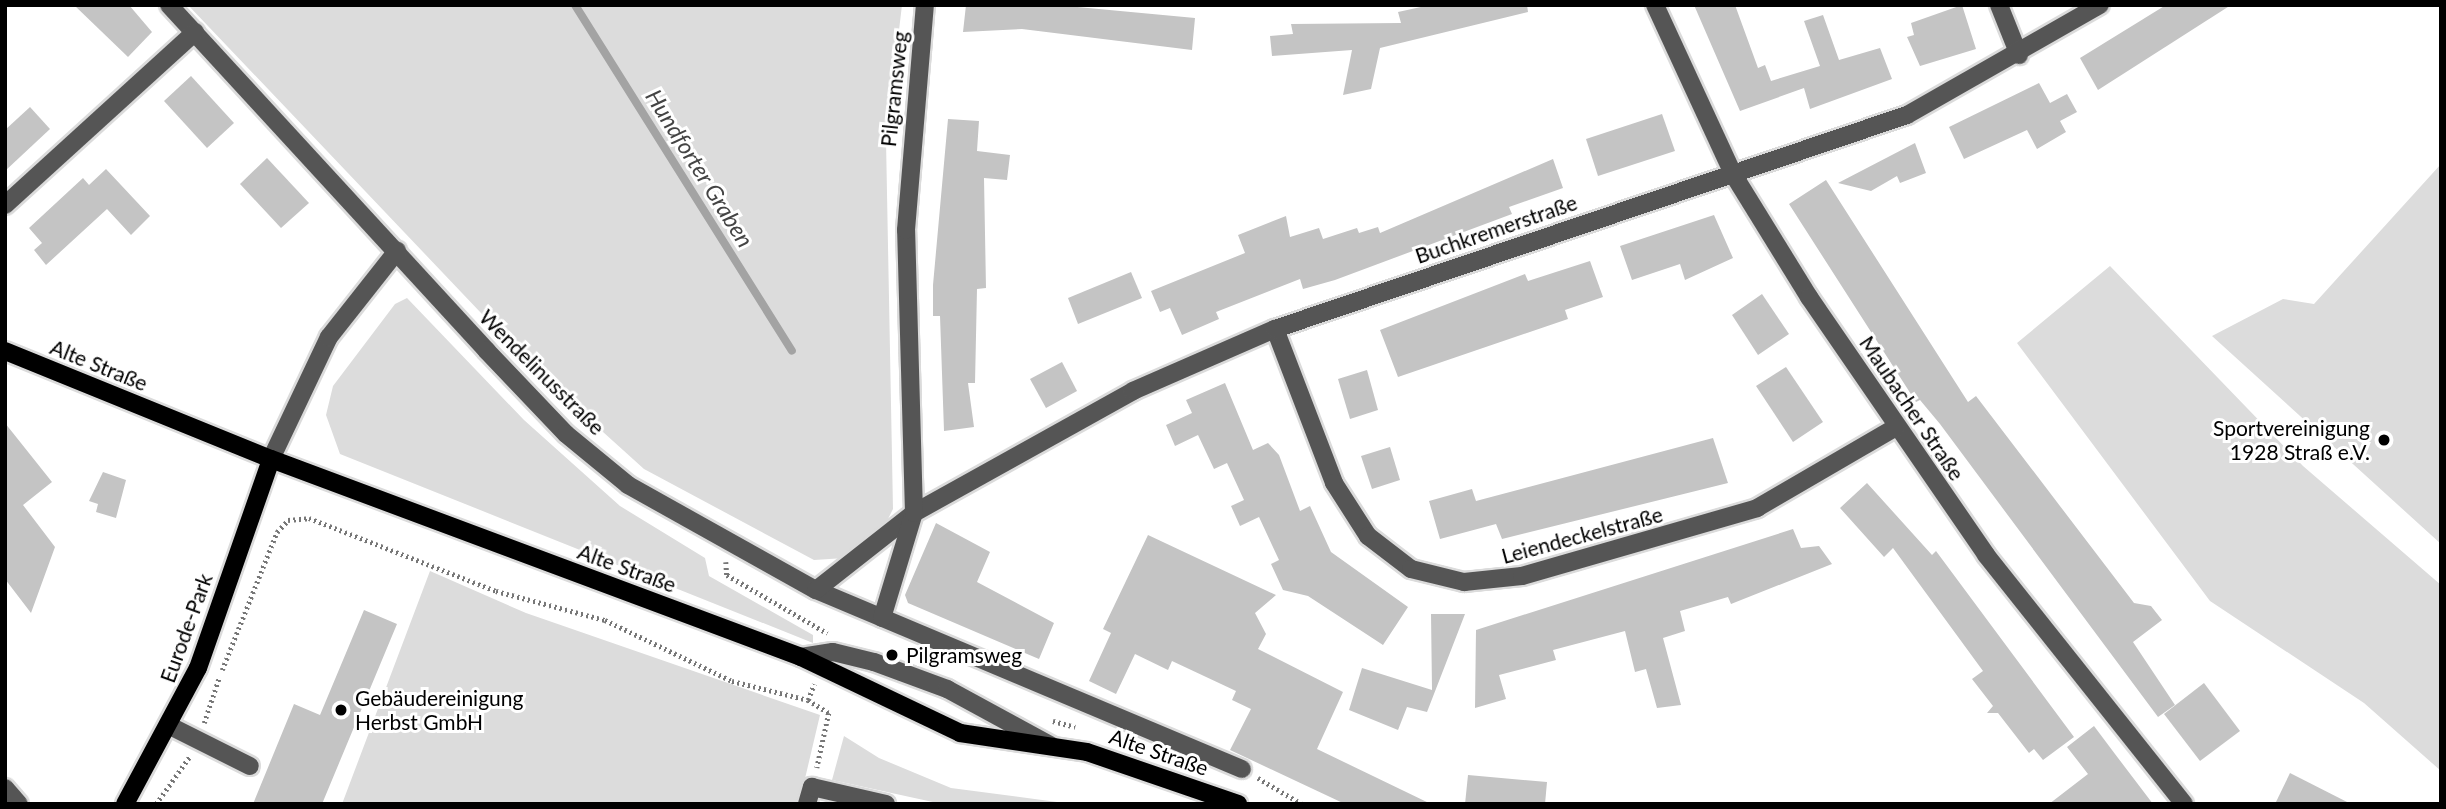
<!DOCTYPE html>
<meta charset="utf-8">
<style>
body{margin:0}
#map{position:relative;width:2446px;height:809px;overflow:hidden;background:#fff;font-family:Lato,sans-serif}
div>[style]{position:absolute}
.green>*{inset:0;background:#dcdcdc}
.stream>*{height:8px;margin:-4px;padding:0 4px;transform-origin:4px;border-radius:4px;background:#a3a3a3}
.building>*{inset:0;background:#c4c4c4}
.path>*{height:4.5px;margin-top:-2.25px;transform-origin:0;background:repeating-linear-gradient(90deg,#777 0 2px,transparent 0 5.5px)}
.roads{filter:drop-shadow(2px 0 #dbdbdb) drop-shadow(-2px 0 #dbdbdb) drop-shadow(0 2px #dbdbdb) drop-shadow(0 -2px #dbdbdb)}
.minor>*{height:18px;margin:-9px;padding:0 9px;transform-origin:9px;border-radius:9px;background:#555}
.major>*{height:18px;margin:-9px;padding:0 9px;transform-origin:9px;border-radius:9px;background:#000}
.dots>*{width:19px;height:19px;translate:-50% -50%;box-sizing:border-box;border:4px solid #fff;border-radius:50%}
span{translate:-50% -50%;white-space:nowrap;text-align:center;line-height:1.15;-webkit-text-stroke:6px #fff;paint-order:stroke}
.street-label{font-size:21px;color:#000}
.poi-label{font-size:21px;color:#000}
.right{translate:-100% -50%;text-align:right}
.left{translate:0 -50%;text-align:left}
.water-label{font-size:23px;color:#444;font-style:italic}
.frame{position:absolute;inset:0;border:7px solid #000;pointer-events:none}
</style>
<div id="map">
<div class="green">
<div style="clip-path:polygon(188px 5px,902px 5px,886px 140px,893px 509px,885px 525px,845px 558px,814px 560px,644px 469px,541px 376px)"></div>
<div style="clip-path:polygon(2441px 164px,2441px 544px,2212px 336px,2283px 299px,2314px 304px)"></div>
<div style="clip-path:polygon(2110px 266px,2303px 466px,2441px 585px,2441px 771px,2364px 703px,2210px 601px,2017px 343px)"></div>
<div style="clip-path:polygon(407px 298px,524px 420px,620px 506px,705px 558px,709px 576px,813px 635px,813px 643px,340px 454px,326px 415px,333px 386px,395px 304px)"></div>
<div style="clip-path:polygon(430px 571px,526px 613px,820px 715px,799px 804px,342px 804px)"></div>
<div style="clip-path:polygon(844px 736px,879px 758px,951px 788px,1072px 804px,942px 804px,832px 780px)"></div>
</div>
<div class="stream">
<div style="left:575px;top:5px;width:408px;rotate:57.9deg"></div>
</div>
<div class="building">
<div style="clip-path:polygon(74px 5px,129px 5px,152px 32px,128px 57px)"></div>
<div style="clip-path:polygon(966px 5px,1056px 5px,1195px 18px,1192px 50px,1022px 29px,963px 32px)"></div>
<div style="clip-path:polygon(1430px 5px,1527px 5px,1528px 12px,1380px 48px,1371px 89px,1343px 95px,1352px 50px,1272px 56px,1270px 36px,1293px 34px,1291px 24px,1401px 23px,1398px 12px)"></div>
<div style="clip-path:polygon(1694px 5px,1735px 5px,1758px 68px,1765px 65px,1771px 81px,1820px 66px,1804px 21px,1823px 15px,1839px 60px,1880px 48px,1892px 79px,1810px 109px,1804px 88px,1740px 111px)"></div>
<div style="clip-path:polygon(1962px 5px,1976px 49px,1920px 66px,1907px 37px,1914px 35px,1911px 23px)"></div>
<div style="clip-path:polygon(2166px 5px,2231px 5px,2098px 90px,2080px 58px)"></div>
<div style="clip-path:polygon(191px 76px,234px 123px,207px 148px,164px 101px)"></div>
<div style="clip-path:polygon(2039px 83px,2050px 103px,2067px 94px,2077px 112px,2060px 121px,2066px 132px,2037px 149px,2027px 130px,1964px 159px,1949px 127px)"></div>
<div style="clip-path:polygon(30px 107px,50px 129px,5px 171px,5px 130px)"></div>
<div style="clip-path:polygon(1662px 114px,1675px 151px,1598px 176px,1586px 139px)"></div>
<div style="clip-path:polygon(948px 119px,979px 121px,977px 151px,1010px 155px,1007px 180px,984px 178px,986px 288px,977px 289px,975px 383px,968px 383px,974px 427px,944px 431px,940px 316px,933px 316px,933px 285px)"></div>
<div style="clip-path:polygon(1915px 143px,1926px 173px,1900px 183px,1897px 176px,1871px 191px,1838px 183px)"></div>
<div style="clip-path:polygon(267px 158px,309px 203px,281px 228px,240px 184px)"></div>
<div style="clip-path:polygon(1553px 159px,1563px 188px,1509px 207px,1512px 214px,1335px 280px,1303px 289px,1300px 279px,1216px 312px,1219px 319px,1182px 335px,1170px 308px,1160px 312px,1151px 291px,1245px 253px,1238px 235px,1286px 216px,1290px 237px,1319px 228px,1323px 239px,1357px 228px,1359px 233px,1378px 227px,1380px 233px)"></div>
<div style="clip-path:polygon(106px 169px,150px 216px,131px 235px,107px 209px,46px 265px,34px 250px,42px 243px,29px 228px,83px 178px,89px 185px)"></div>
<div style="clip-path:polygon(1826px 180px,1968px 402px,1976px 396px,2134px 603px,2151px 606px,2162px 620px,2133px 642px,2175px 705px,2158px 717px,1940px 424px,1920px 400px,1916px 402px,1789px 204px)"></div>
<div style="clip-path:polygon(1714px 215px,1733px 258px,1685px 280px,1680px 264px,1632px 280px,1620px 246px)"></div>
<div style="clip-path:polygon(1590px 261px,1603px 297px,1565px 310px,1568px 319px,1398px 377px,1380px 330px,1525px 274px,1528px 281px)"></div>
<div style="clip-path:polygon(1131px 272px,1142px 298px,1078px 324px,1068px 298px)"></div>
<div style="clip-path:polygon(1762px 294px,1789px 334px,1758px 355px,1732px 315px)"></div>
<div style="clip-path:polygon(1062px 362px,1077px 391px,1046px 408px,1030px 379px)"></div>
<div style="clip-path:polygon(1786px 367px,1823px 422px,1793px 442px,1756px 386px)"></div>
<div style="clip-path:polygon(1367px 370px,1378px 410px,1350px 419px,1338px 379px)"></div>
<div style="clip-path:polygon(1225px 383px,1253px 450px,1268px 443px,1279px 455px,1300px 511px,1310px 506px,1331px 552px,1408px 607px,1383px 645px,1308px 596px,1283px 590px,1271px 564px,1279px 560px,1259px 517px,1240px 526px,1231px 506px,1244px 500px,1227px 463px,1214px 469px,1198px 435px,1175px 446px,1166px 425px,1192px 413px,1186px 400px)"></div>
<div style="clip-path:polygon(5px 423px,52px 482px,23px 505px,55px 547px,31px 613px,5px 579px)"></div>
<div style="clip-path:polygon(1713px 438px,1728px 483px,1502px 539px,1496px 524px,1440px 539px,1429px 501px,1472px 489px,1476px 501px)"></div>
<div style="clip-path:polygon(1390px 447px,1400px 480px,1372px 489px,1361px 456px)"></div>
<div style="clip-path:polygon(103px 472px,126px 480px,116px 518px,96px 512px,98px 504px,89px 501px)"></div>
<div style="clip-path:polygon(1867px 483px,1932px 555px,1936px 551px,2074px 737px,2043px 760px,2034px 749px,2029px 753px,1998px 713px,1987px 713px,1993px 706px,1972px 679px,1983px 671px,1893px 548px,1884px 557px,1840px 508px)"></div>
<div style="clip-path:polygon(936px 523px,990px 552px,977px 582px,1054px 623px,1039px 659px,908px 603px,905px 595px)"></div>
<div style="clip-path:polygon(1793px 529px,1801px 548px,1819px 546px,1832px 564px,1731px 604px,1728px 597px,1680px 611px,1685px 631px,1663px 638px,1681px 705px,1657px 708px,1646px 669px,1635px 672px,1625px 631px,1553px 650px,1556px 660px,1499px 675px,1506px 699px,1475px 708px,1476px 630px)"></div>
<div style="clip-path:polygon(1148px 535px,1276px 595px,1255px 613px,1266px 634px,1258px 649px,1343px 692px,1317px 749px,1431px 804px,1345px 804px,1230px 750px,1251px 709px,1232px 700px,1236px 691px,1172px 661px,1168px 670px,1135px 654px,1116px 694px,1089px 681px,1111px 633px,1103px 629px)"></div>
<div style="clip-path:polygon(364px 610px,397px 624px,322px 804px,253px 804px,294px 704px,320px 715px)"></div>
<div style="clip-path:polygon(1431px 614px,1465px 614px,1427px 712px,1407px 707px,1398px 730px,1349px 710px,1362px 668px,1432px 690px)"></div>
<div style="clip-path:polygon(2204px 683px,2240px 731px,2200px 761px,2164px 714px)"></div>
<div style="clip-path:polygon(2094px 726px,2115px 754px,2153px 804px,2049px 804px,2088px 774px,2067px 747px)"></div>
<div style="clip-path:polygon(2290px 773px,2351px 804px,2275px 804px)"></div>
<div style="clip-path:polygon(1468px 775px,1547px 782px,1545px 804px,1465px 804px)"></div>
</div>
<div class="path">
<div style="left:726px;top:562px;width:13px;rotate:86deg"></div>
<div style="left:727px;top:575px;width:116px;rotate:30.1deg"></div>
<div style="left:222px;top:670px;width:149px;rotate:-68.3deg"></div>
<div style="left:277px;top:532px;width:16px;rotate:-47deg"></div>
<div style="left:288px;top:520px;width:21px;rotate:-5deg"></div>
<div style="left:309px;top:518px;width:201px;rotate:21.3deg"></div>
<div style="left:496px;top:591px;width:113px;rotate:14.9deg"></div>
<div style="left:605px;top:620px;width:141px;rotate:25.7deg"></div>
<div style="left:732px;top:681px;width:78px;rotate:14deg"></div>
<div style="left:808px;top:700px;width:25px;rotate:32deg"></div>
<div style="left:829px;top:713px;width:56px;rotate:102.3deg"></div>
<div style="left:808px;top:700px;width:17px;rotate:-69deg"></div>
<div style="left:1053px;top:721px;width:23px;rotate:15deg"></div>
<div style="left:204px;top:723px;width:47px;rotate:-71.6deg"></div>
<div style="left:1258px;top:778px;width:51px;rotate:30.6deg"></div>
<div style="left:156px;top:804px;width:59px;rotate:-54.7deg"></div>
</div>
<div class="roads">
<div class="minor">
<div style="left:169px;top:5px;width:469px;rotate:47.4deg"></div>
<div style="left:486px;top:350px;width:116px;rotate:46.4deg"></div>
<div style="left:566px;top:434px;width:80px;rotate:39.4deg"></div>
<div style="left:628px;top:485px;width:215px;rotate:29.2deg"></div>
<div style="left:816px;top:590px;width:462px;rotate:22.8deg"></div>
<div style="left:1655px;top:5px;width:186px;rotate:65.2deg"></div>
<div style="left:1733px;top:174px;width:145px;rotate:58.3deg"></div>
<div style="left:1809px;top:297px;width:313px;rotate:55.5deg"></div>
<div style="left:1986px;top:555px;width:318px;rotate:51.5deg"></div>
<div style="left:1999px;top:5px;width:54px;rotate:68.2deg"></div>
<div style="left:5px;top:205px;width:257px;rotate:-42.3deg"></div>
<div style="left:1275px;top:329px;width:165px;rotate:69deg"></div>
<div style="left:1334px;top:483px;width:63px;rotate:57.3deg"></div>
<div style="left:1368px;top:536px;width:54px;rotate:37.5deg"></div>
<div style="left:1411px;top:569px;width:55px;rotate:13.8deg"></div>
<div style="left:1464px;top:582px;width:58px;rotate:-5.9deg"></div>
<div style="left:1522px;top:576px;width:245px;rotate:-16.1deg"></div>
<div style="left:1757px;top:508px;width:161px;rotate:-30.2deg"></div>
<div style="left:271px;top:459px;width:135px;rotate:-64.6deg"></div>
<div style="left:329px;top:337px;width:110px;rotate:-51.7deg"></div>
<div style="left:816px;top:590px;width:125px;rotate:-38.2deg"></div>
<div style="left:914px;top:513px;width:251px;rotate:-29.1deg"></div>
<div style="left:1133px;top:391px;width:155px;rotate:-23.6deg"></div>
<div style="left:1275px;top:329px;width:667px;rotate:-18.71deg"></div>
<div style="left:1907px;top:115px;width:222px;rotate:-29.7deg"></div>
<div style="left:882px;top:618px;width:110px;rotate:-73.1deg"></div>
<div style="left:914px;top:513px;width:283px;rotate:-91.6deg"></div>
<div style="left:906px;top:230px;width:226px;rotate:-85.2deg"></div>
<div style="left:801px;top:657px;width:32px;rotate:-9deg"></div>
<div style="left:833px;top:652px;width:42px;rotate:13.7deg"></div>
<div style="left:874px;top:662px;width:78px;rotate:20.3deg"></div>
<div style="left:947px;top:689px;width:119px;rotate:28.5deg"></div>
<div style="left:172px;top:727px;width:87px;rotate:26.6deg"></div>
<div style="left:5px;top:788px;width:21px;rotate:49deg"></div>
<div style="left:807px;top:804px;width:18px;rotate:-74deg"></div>
<div style="left:812px;top:787px;width:76px;rotate:12.9deg"></div>
</div>
<div class="major">
<div style="left:5px;top:351px;width:287px;rotate:22.1deg"></div>
<div style="left:271px;top:459px;width:566px;rotate:20.48deg"></div>
<div style="left:801px;top:657px;width:176px;rotate:25.5deg"></div>
<div style="left:960px;top:733px;width:128px;rotate:8.5deg"></div>
<div style="left:1087px;top:752px;width:160px;rotate:19deg"></div>
<div style="left:125px;top:804px;width:154px;rotate:-61.8deg"></div>
<div style="left:198px;top:668px;width:221px;rotate:-70.7deg"></div>
</div>
</div>
<div class="dots">
<div style="left:2384px;top:440px;background:#000"></div>
<div style="left:892px;top:655px;background:#000"></div>
<div style="left:341px;top:710px;background:#000"></div>
</div>
<div class="street-label">
<span style="left:894px;top:89px;rotate:-84deg">Pilgramsweg</span>
<span style="left:1496px;top:229px;rotate:-19deg">Buchkremerstraße</span>
<span style="left:99px;top:365px;rotate:22deg">Alte Straße</span>
<span style="left:542px;top:372px;rotate:45deg">Wendelinusstraße</span>
<span style="left:1912px;top:408px;rotate:56deg">Maubacher Straße</span>
<span style="left:1582px;top:535px;rotate:-15deg">Leiendeckelstraße</span>
<span style="left:627px;top:568px;rotate:20deg">Alte Straße</span>
<span style="left:186px;top:628px;rotate:-70deg">Eurode-Park</span>
<span style="left:1159px;top:752px;rotate:19deg">Alte Straße</span>
</div>
<div class="poi-label">
<span class="right" style="left:2370px;top:440px">Sportvereinigung<br>1928 Straß e.V.</span>
<span class="left" style="left:906px;top:655px">Pilgramsweg</span>
<span class="left" style="left:355px;top:710px">Gebäudereinigung<br>Herbst GmbH</span>
</div>
<div class="water-label">
<span style="left:700px;top:168px;rotate:58deg">Hundforter Graben</span>
</div>
<div class="frame"></div>
</div>
